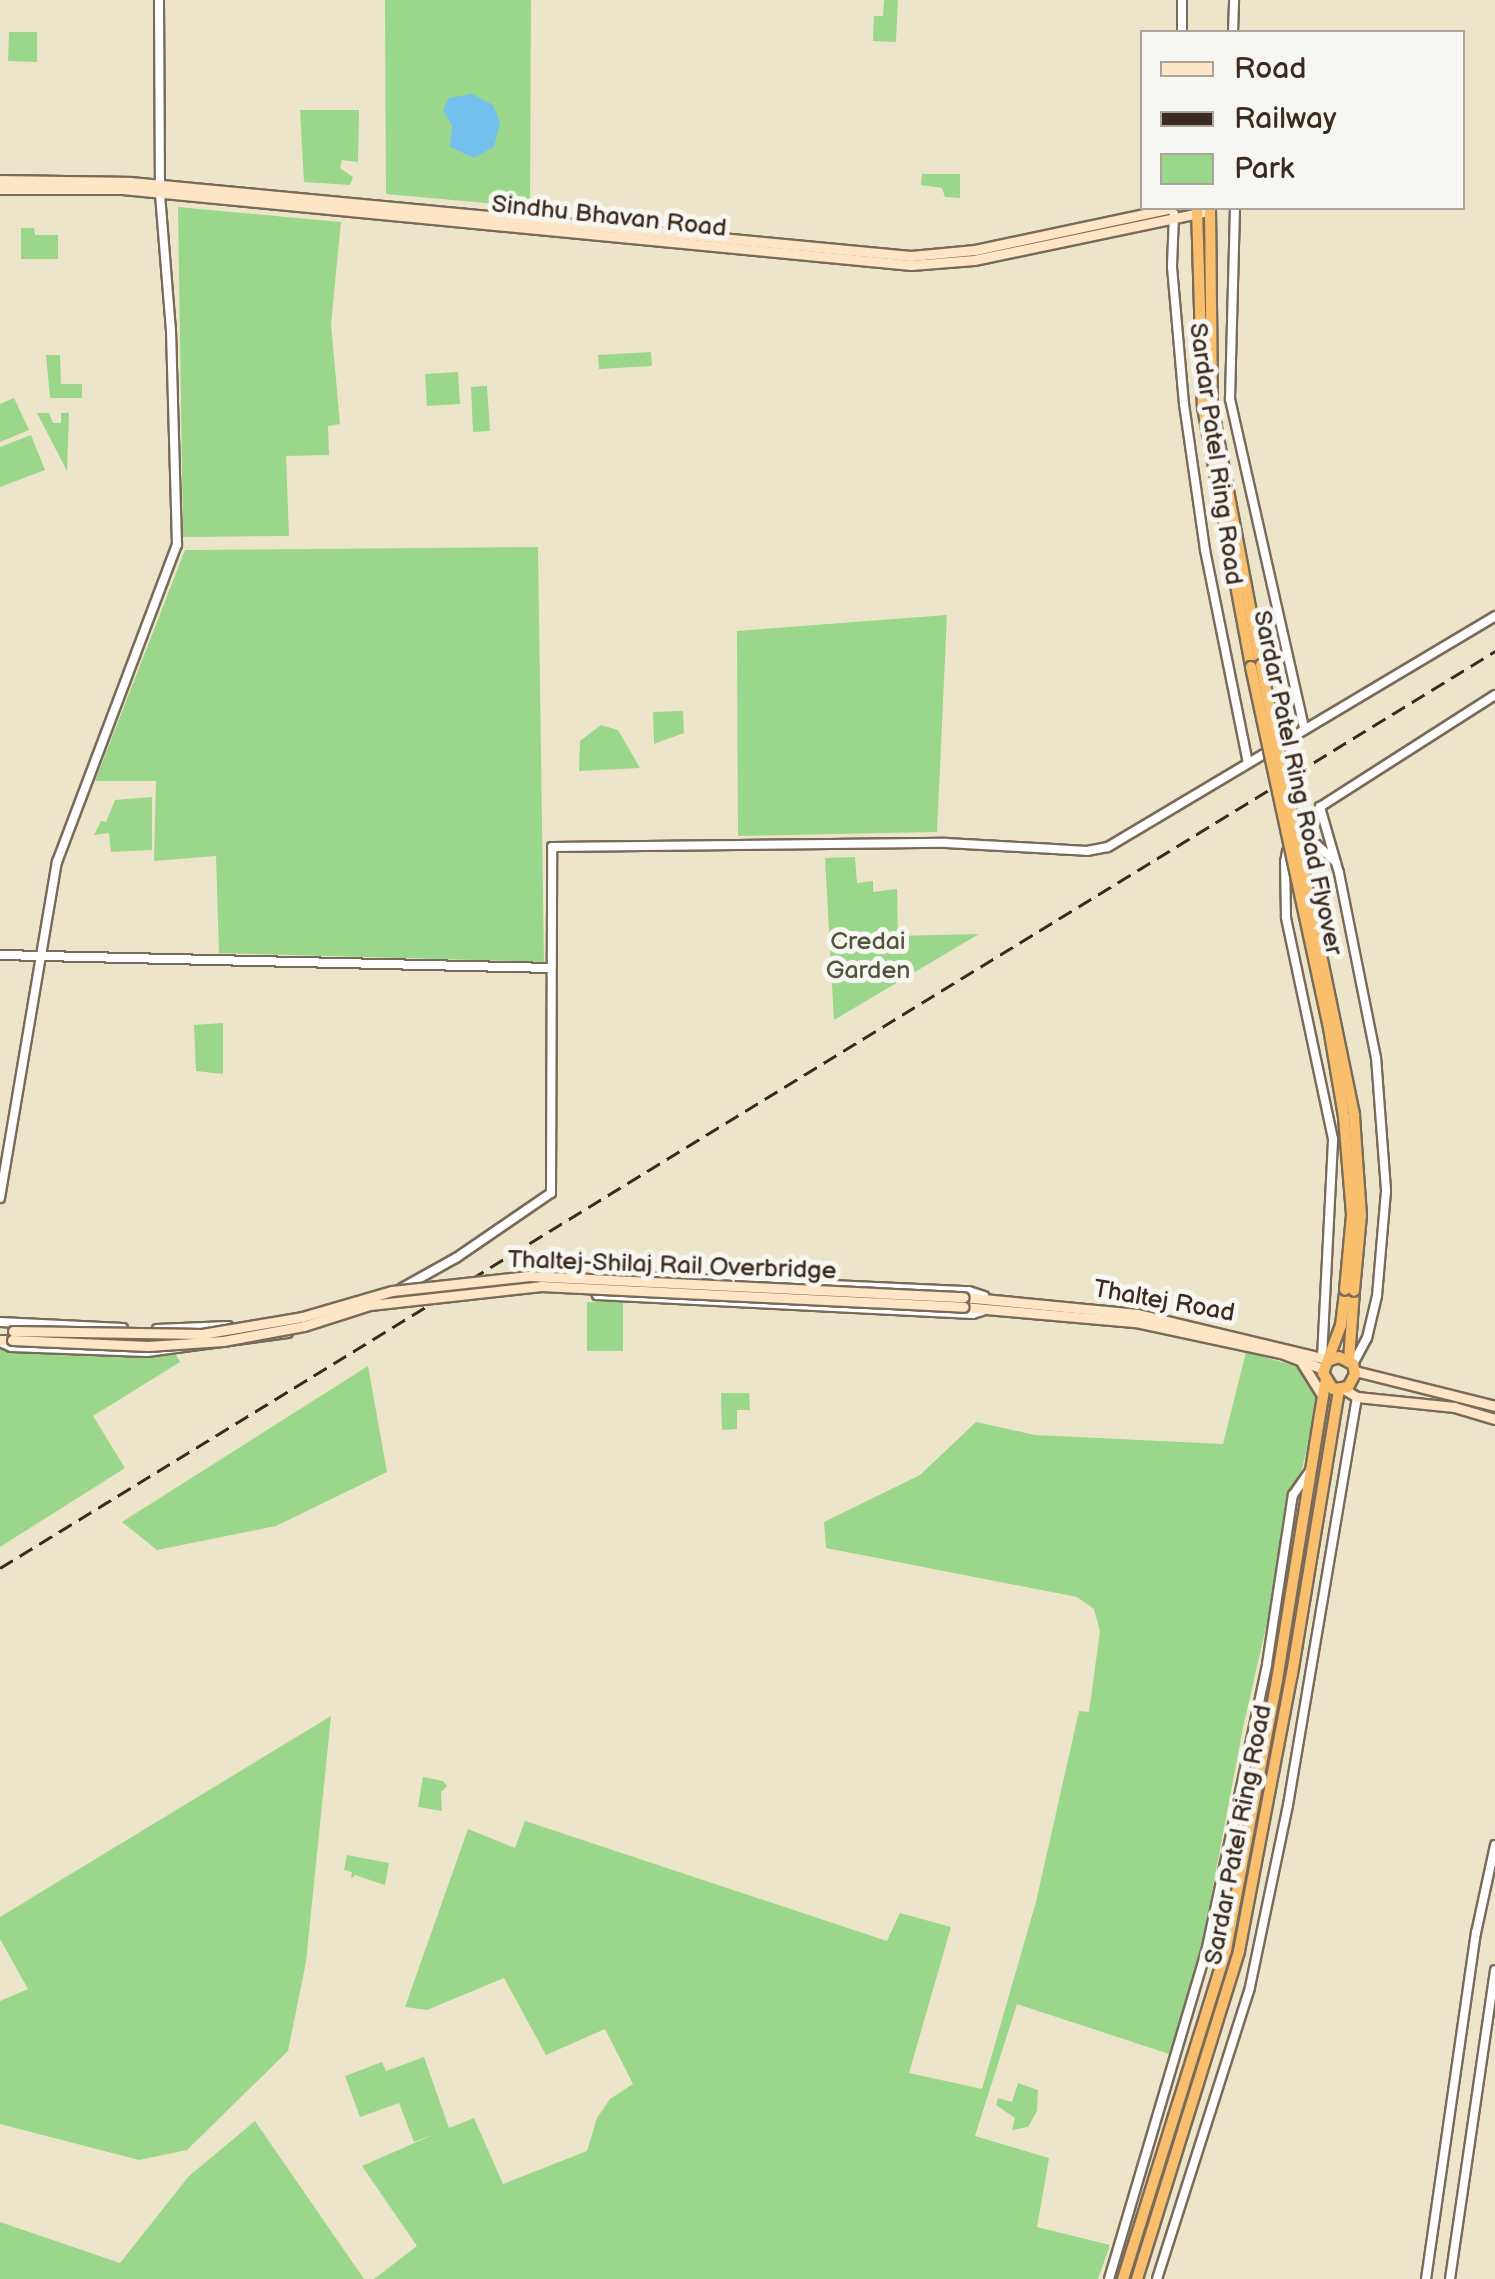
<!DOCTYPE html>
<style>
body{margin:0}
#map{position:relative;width:1495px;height:2279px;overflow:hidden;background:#ede5c9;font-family:"Balsamiq Sans",sans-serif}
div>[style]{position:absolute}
.green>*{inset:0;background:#9bd78b}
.water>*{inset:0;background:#73c0ed}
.roads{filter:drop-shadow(2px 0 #796b5a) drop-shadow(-2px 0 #796b5a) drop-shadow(0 2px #796b5a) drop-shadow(0 -2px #796b5a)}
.tertiary>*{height:8px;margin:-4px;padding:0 4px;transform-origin:4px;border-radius:4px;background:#fff}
.secondary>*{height:9px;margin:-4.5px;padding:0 4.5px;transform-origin:4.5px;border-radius:4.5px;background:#fde5c5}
.trunk>*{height:10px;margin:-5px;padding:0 5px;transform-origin:5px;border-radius:5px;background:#f9bf6d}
.rail>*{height:2.5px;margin-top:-1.25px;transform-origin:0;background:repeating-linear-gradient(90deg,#3b2a1e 0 15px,transparent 0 23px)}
.bridges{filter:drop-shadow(2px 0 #796b5a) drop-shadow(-2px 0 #796b5a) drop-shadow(0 2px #796b5a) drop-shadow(0 -2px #796b5a)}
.secondary-bridge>*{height:9px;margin:-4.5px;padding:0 4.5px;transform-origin:4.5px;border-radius:4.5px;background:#fde5c5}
.trunk-bridge>*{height:10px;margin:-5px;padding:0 5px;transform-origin:5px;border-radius:5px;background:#f9bf6d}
span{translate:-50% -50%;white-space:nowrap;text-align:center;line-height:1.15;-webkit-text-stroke:10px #f6f6f2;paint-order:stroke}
.street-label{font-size:25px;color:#3b2a1e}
.park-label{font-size:25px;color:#535539}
.legend{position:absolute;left:1140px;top:30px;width:325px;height:180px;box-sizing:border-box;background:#f6f6f2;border:2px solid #aba49d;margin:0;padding:12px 18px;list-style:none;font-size:30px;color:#3b2a1e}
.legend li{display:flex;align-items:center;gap:20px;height:50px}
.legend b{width:50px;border:2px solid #aba49d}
</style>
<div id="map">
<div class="green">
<div style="clip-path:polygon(385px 0,531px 0,530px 207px,386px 194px)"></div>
<div style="clip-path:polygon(884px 0,898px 0,896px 42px,873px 41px,874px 16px,883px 16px)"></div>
<div style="clip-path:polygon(9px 32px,37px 32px,37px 62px,8px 61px)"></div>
<div style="clip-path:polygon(300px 110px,359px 110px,358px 162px,342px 160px,340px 168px,353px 177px,350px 185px,304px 182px)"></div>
<div style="clip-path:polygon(922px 174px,960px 174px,960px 198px,945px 197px,942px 188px,921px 185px)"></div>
<div style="clip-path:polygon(178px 207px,341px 222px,331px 324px,340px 424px,328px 426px,329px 455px,286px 456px,289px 536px,183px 537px)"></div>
<div style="clip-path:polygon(21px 228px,34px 228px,35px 235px,58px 235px,58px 259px,21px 259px)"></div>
<div style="clip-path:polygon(651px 352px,652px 366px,599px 369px,598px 355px)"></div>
<div style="clip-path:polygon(46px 355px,60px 355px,61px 384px,82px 384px,82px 398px,50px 398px)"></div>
<div style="clip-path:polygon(458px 372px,460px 404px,427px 406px,425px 374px)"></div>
<div style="clip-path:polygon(487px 386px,490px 431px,473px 432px,471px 387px)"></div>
<div style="clip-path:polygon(14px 398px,29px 430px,0 442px,0 404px)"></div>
<div style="clip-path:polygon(37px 413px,49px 413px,53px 423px,61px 423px,61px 413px,69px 413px,67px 471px)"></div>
<div style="clip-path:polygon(31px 435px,45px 470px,0 487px,0 447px)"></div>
<div style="clip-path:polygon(538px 547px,544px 962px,219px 953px,216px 856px,154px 861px,156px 781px,95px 781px,185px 550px)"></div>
<div style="clip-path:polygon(947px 615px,937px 832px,738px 836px,737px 631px)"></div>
<div style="clip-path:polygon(683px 711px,684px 733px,654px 744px,653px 712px)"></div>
<div style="clip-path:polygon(601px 725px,618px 730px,640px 768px,579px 771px,580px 741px)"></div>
<div style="clip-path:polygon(152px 797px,152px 850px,111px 852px,109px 833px,94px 835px,101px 821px,106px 822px,115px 800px)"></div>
<div style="clip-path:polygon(855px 857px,857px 883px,873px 881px,873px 892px,897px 889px,898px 936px,979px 934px,834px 1020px,825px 858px)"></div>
<div style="clip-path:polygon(223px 1023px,223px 1074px,196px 1071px,194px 1025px)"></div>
<div style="clip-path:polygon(587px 1302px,623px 1302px,623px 1351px,587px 1351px)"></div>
<div style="clip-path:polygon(0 1349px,175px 1353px,180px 1362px,93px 1416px,125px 1468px,0 1547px)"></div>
<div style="clip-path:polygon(1246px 1352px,1295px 1366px,1310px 1380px,1318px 1399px,1243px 1728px,1202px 1944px,1169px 2054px,1017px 2004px,975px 2136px,1049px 2158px,1037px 2227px,1110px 2245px,1098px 2279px,374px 2279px,417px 2246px,362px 2166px,435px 2134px,414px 2142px,399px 2103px,360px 2117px,345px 2076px,382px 2062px,386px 2071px,424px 2057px,449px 2128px,474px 2118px,503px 2184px,587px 2151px,597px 2118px,610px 2099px,633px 2084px,605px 2029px,546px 2055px,504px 1978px,427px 2010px,405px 2007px,468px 1829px,515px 1848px,525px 1821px,887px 1941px,900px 1913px,951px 1927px,909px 2073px,982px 2089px,1036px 1902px,1079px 1711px,1089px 1712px,1100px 1631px,1094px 1609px,1077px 1597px,826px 1548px,824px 1522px,920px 1475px,976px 1422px,1035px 1435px,1223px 1444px)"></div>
<div style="clip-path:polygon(368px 1366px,387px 1472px,276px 1526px,157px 1550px,122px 1522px)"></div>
<div style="clip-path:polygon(721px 1393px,749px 1393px,750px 1410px,737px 1410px,737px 1429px,722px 1430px)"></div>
<div style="clip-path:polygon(331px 1716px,306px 1962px,288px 2051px,187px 2150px,139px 2160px,0 2124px,0 2001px,28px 1989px,0 1939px,0 1917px)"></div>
<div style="clip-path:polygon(423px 1777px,443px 1781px,447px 1786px,441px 1792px,442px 1811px,418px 1807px)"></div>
<div style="clip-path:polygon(347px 1855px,389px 1863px,385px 1885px,355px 1875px,351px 1879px,352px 1872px,344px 1870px)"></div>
<div style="clip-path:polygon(1018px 2083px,1038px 2090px,1037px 2111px,1028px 2127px,1012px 2130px,1015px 2118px,996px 2105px,998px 2098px,1012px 2102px)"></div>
<div style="clip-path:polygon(255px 2121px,364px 2279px,0 2279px,0 2222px,120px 2263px,189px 2176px)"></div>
</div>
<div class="water">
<div style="clip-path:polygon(472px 94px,493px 105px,500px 122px,494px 147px,474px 158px,450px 147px,452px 126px,443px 110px,449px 98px)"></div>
</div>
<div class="roads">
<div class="tertiary">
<div style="left:1182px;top:32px;width:32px;rotate:-90deg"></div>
<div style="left:1233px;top:32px;width:32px;rotate:-88deg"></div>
<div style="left:1235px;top:208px;width:191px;rotate:91.5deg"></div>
<div style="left:1230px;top:399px;width:337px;rotate:77.3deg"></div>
<div style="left:1174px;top:214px;width:53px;rotate:92.2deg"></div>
<div style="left:1172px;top:267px;width:138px;rotate:85deg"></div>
<div style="left:1184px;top:404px;width:148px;rotate:81.8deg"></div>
<div style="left:1205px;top:550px;width:217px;rotate:78.6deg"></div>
<div style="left:0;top:955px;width:551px;rotate:1.35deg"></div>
<div style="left:0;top:1198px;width:341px;rotate:-80.4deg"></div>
<div style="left:57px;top:862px;width:339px;rotate:-69.3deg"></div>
<div style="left:177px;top:545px;width:214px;rotate:-91.6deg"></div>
<div style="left:171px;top:331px;width:138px;rotate:-94.6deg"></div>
<div style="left:160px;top:193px;width:193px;rotate:-90.3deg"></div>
<div style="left:650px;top:1285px;width:9px;rotate:-58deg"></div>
<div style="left:655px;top:1277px;width:314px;rotate:2.6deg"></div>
<div style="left:969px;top:1291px;width:16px;rotate:18deg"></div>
<div style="left:593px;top:1286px;width:10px;rotate:66deg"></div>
<div style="left:597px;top:1295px;width:376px;rotate:2.9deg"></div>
<div style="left:973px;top:1314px;width:13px;rotate:-18deg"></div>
<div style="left:402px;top:1288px;width:62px;rotate:-29.1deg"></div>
<div style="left:456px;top:1258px;width:115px;rotate:-34.4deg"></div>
<div style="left:551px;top:1193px;width:346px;rotate:-89.8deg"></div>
<div style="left:552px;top:847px;width:394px;rotate:-0.6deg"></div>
<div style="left:946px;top:843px;width:141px;rotate:3.2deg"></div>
<div style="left:1087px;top:851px;width:21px;rotate:-11deg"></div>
<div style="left:1108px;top:847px;width:451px;rotate:-30.8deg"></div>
<div style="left:0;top:1322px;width:123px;rotate:2.8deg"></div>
<div style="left:157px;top:1329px;width:71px;rotate:-2.4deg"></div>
<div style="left:0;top:1342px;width:12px;rotate:24deg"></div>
<div style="left:11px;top:1347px;width:136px;rotate:2.1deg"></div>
<div style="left:147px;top:1352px;width:142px;rotate:-7.7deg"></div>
<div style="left:1322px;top:1358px;width:219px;rotate:-87.1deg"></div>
<div style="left:1333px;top:1139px;width:227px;rotate:-102deg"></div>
<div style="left:1286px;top:917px;width:55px;rotate:-91deg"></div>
<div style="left:1285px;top:862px;width:10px;rotate:-79deg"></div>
<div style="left:1287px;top:852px;width:21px;rotate:-28deg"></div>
<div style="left:1306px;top:842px;width:11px;rotate:15deg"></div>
<div style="left:1317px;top:845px;width:25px;rotate:42deg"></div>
<div style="left:1353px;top:1364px;width:30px;rotate:-62deg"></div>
<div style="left:1367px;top:1338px;width:43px;rotate:-76.6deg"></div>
<div style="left:1377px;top:1296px;width:106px;rotate:-85.1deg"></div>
<div style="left:1386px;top:1190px;width:132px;rotate:-94.3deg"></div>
<div style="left:1376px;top:1058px;width:189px;rotate:-101.3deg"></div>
<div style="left:1339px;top:873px;width:69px;rotate:-106.1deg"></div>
<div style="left:1320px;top:807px;width:208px;rotate:-32.6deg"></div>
<div style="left:1109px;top:2279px;width:341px;rotate:-73.5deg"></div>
<div style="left:1206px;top:1952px;width:294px;rotate:-78deg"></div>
<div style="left:1267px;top:1664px;width:171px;rotate:-81.3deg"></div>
<div style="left:1293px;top:1495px;width:33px;rotate:-55deg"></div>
<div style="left:1157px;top:2279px;width:306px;rotate:-72.3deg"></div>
<div style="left:1250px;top:1987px;width:186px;rotate:-78.2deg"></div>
<div style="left:1288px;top:1805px;width:414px;rotate:-80.4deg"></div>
<div style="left:1426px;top:2279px;width:350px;rotate:-81.8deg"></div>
<div style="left:1476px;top:1933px;width:90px;rotate:-77.8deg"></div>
<div style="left:1450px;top:2279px;width:312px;rotate:-81.7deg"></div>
</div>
<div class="secondary">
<div style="left:0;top:180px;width:130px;rotate:0.9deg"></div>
<div style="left:130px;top:182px;width:784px;rotate:5.41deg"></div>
<div style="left:911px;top:256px;width:64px;rotate:-5.4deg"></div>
<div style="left:975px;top:250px;width:201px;rotate:-12deg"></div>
<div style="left:0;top:189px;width:122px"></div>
<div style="left:122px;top:189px;width:793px;rotate:5.5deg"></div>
<div style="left:911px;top:265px;width:63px;rotate:-4.5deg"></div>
<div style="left:974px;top:260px;width:234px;rotate:-11.8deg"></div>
<div style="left:963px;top:1297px;width:175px;rotate:5.6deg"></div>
<div style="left:1137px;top:1314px;width:198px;rotate:13.4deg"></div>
<div style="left:963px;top:1307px;width:174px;rotate:5deg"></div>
<div style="left:1136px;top:1322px;width:148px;rotate:12.1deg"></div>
<div style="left:1281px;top:1353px;width:45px;rotate:20.9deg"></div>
<div style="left:0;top:1340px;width:12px"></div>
<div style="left:1302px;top:1363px;width:39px;rotate:58deg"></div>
<div style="left:1355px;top:1371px;width:144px;rotate:14deg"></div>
<div style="left:1344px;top:1389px;width:15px;rotate:32deg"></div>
<div style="left:1357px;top:1397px;width:98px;rotate:5.9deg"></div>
<div style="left:1454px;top:1407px;width:43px;rotate:16.3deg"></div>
</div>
<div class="trunk">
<div style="left:1197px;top:208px;width:199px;rotate:88.3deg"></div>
<div style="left:1203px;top:407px;width:264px;rotate:79.5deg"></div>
<div style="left:1210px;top:208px;width:198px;rotate:89.4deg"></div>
<div style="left:1212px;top:406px;width:264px;rotate:79.3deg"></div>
<div style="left:1330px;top:1360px;width:9px;rotate:-18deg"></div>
<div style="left:1339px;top:1357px;width:16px;rotate:27deg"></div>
<div style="left:1353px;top:1364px;width:10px;rotate:79deg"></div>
<div style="left:1355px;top:1374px;width:15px;rotate:118deg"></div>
<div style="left:1348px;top:1387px;width:15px;rotate:172deg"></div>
<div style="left:1333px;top:1389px;width:19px;rotate:-122deg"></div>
<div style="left:1323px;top:1373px;width:51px;rotate:-69.4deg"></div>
<div style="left:1341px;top:1325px;width:35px;rotate:-83deg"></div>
<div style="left:1349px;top:1360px;width:69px;rotate:-85.9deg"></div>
<div style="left:1123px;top:2279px;width:345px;rotate:-72.6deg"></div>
<div style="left:1226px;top:1950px;width:275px;rotate:-79.3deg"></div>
<div style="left:1277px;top:1680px;width:302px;rotate:-80.8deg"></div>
<div style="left:1137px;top:2279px;width:343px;rotate:-72.7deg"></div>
<div style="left:1239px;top:1951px;width:282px;rotate:-79.2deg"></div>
<div style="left:1292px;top:1674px;width:289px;rotate:-80.6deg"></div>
</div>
</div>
<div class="rail">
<div style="left:0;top:1568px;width:1754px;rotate:-31.52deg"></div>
</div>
<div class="bridges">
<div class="secondary-bridge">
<div style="left:13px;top:1331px;width:189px;rotate:0.9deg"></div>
<div style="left:202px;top:1334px;width:101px;rotate:-9.6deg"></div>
<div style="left:302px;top:1317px;width:94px;rotate:-16.1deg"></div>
<div style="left:392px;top:1291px;width:138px;rotate:-6.2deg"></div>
<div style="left:529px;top:1276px;width:435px;rotate:2.8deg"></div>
<div style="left:12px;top:1340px;width:136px;rotate:2.5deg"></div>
<div style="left:148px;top:1346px;width:75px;rotate:-3.8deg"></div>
<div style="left:223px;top:1341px;width:82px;rotate:-10.5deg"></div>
<div style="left:304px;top:1326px;width:69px;rotate:-17.7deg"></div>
<div style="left:370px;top:1305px;width:172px;rotate:-6.3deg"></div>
<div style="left:541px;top:1286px;width:423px;rotate:2.8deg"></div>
</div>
<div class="trunk-bridge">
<div style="left:1261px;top:665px;width:460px;rotate:78.3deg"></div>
<div style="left:1354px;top:1116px;width:99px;rotate:86deg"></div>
<div style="left:1361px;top:1215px;width:76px;rotate:95.3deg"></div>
<div style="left:1251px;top:667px;width:369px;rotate:77.8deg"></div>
<div style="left:1329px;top:1028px;width:90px;rotate:80.4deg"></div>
<div style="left:1344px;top:1117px;width:98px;rotate:85.3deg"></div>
<div style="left:1352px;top:1215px;width:75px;rotate:95.3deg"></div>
</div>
</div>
<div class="street-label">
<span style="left:609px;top:217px;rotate:6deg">Sindhu Bhavan Road</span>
<span style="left:1215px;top:454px;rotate:82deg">Sardar Patel Ring Road</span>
<span style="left:1297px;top:783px;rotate:78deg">Sardar Patel Ring Road Flyover</span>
<span style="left:672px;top:1266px;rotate:2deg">Thaltej-Shilaj Rail Overbridge</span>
<span style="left:1164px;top:1302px;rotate:10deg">Thaltej Road</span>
<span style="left:1239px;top:1835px;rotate:-79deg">Sardar Patel Ring Road</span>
</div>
<div class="park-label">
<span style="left:868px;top:957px">Credai<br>Garden</span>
</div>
<ul class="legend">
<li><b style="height:12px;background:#fde5c5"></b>Road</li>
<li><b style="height:12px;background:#3b2a1e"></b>Railway</li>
<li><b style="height:28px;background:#9bd78b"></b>Park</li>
</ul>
</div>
